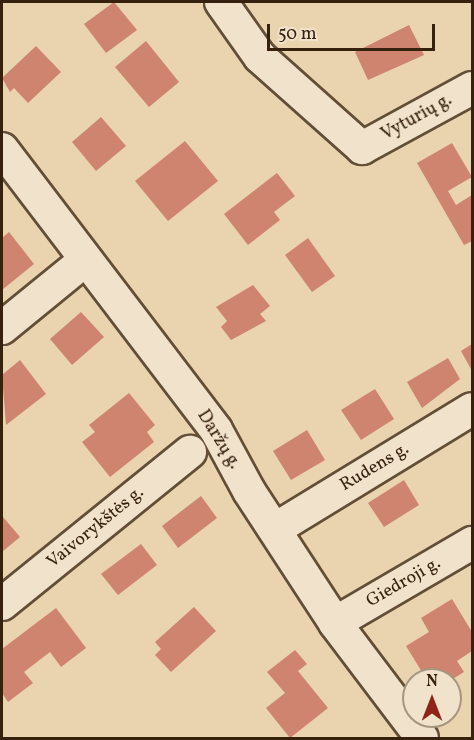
<!DOCTYPE html>
<meta charset="utf-8">
<style>
body{margin:0}
#map{position:relative;width:474px;height:740px;overflow:hidden;background:#ead3af;font-family:Vollkorn,serif}
div>[style]{position:absolute}
.building>*{inset:0;background:#ce846f}
.roads{filter:drop-shadow(2px 0 #624e36) drop-shadow(-2px 0 #624e36) drop-shadow(0 2px #624e36) drop-shadow(0 -2px #624e36)}
.minor>*{height:32px;margin:-16px;padding:0 16px;transform-origin:16px;border-radius:16px;background:#f1e2cb}
span{translate:-50% -50%;white-space:nowrap;text-align:center;line-height:1.15;-webkit-text-stroke:4.5px #f1e2cb;paint-order:stroke}
.street-label{font-size:18px;color:#35210d}
.frame{position:absolute;inset:0;border:3px solid #35210d;pointer-events:none}
.north{position:absolute;left:402px;top:668px;width:60px;height:60px;box-sizing:border-box;background:#f1e2cb;border:2px solid #a6957f;border-radius:50%;rotate:0deg;font-size:16px;font-weight:700;line-height:24px;text-align:center;color:#35210d}
.north::after{content:'';display:block;margin:auto;width:21px;height:27px;background:#8f2418;clip-path:polygon(50% 0,100% 100%,50% 72%,0 100%)}
.scale{position:absolute;left:267px;top:24px;width:168px;height:27px;box-sizing:border-box;border:3px solid #35210d;border-top:0;padding-left:8px;font-size:18px;line-height:21px;white-space:nowrap;color:#35210d;-webkit-text-stroke:4px #f1e2cb;paint-order:stroke}
</style>
<div id="map">
<div class="building">
<div style="clip-path:polygon(114px 2px,137px 30px,106px 53px,84px 24px)"></div>
<div style="clip-path:polygon(409px 25px,424px 55px,368px 80px,355px 52px)"></div>
<div style="clip-path:polygon(146px 41px,179px 82px,149px 107px,115px 67px)"></div>
<div style="clip-path:polygon(36px 46px,61px 72px,28px 103px,14px 88px,10px 92px,2px 78px)"></div>
<div style="clip-path:polygon(101px 117px,126px 146px,96px 171px,72px 142px)"></div>
<div style="clip-path:polygon(185px 141px,218px 181px,168px 221px,135px 181px)"></div>
<div style="clip-path:polygon(452px 143px,472px 177px,448px 191px,456px 205px,472px 195px,472px 241px,464px 245px,417px 163px)"></div>
<div style="clip-path:polygon(277px 173px,295px 196px,274px 212px,280px 220px,248px 245px,224px 214px)"></div>
<div style="clip-path:polygon(9px 232px,34px 264px,2px 290px,2px 238px)"></div>
<div style="clip-path:polygon(308px 238px,335px 276px,312px 292px,285px 255px)"></div>
<div style="clip-path:polygon(253px 285px,270px 306px,260px 314px,266px 321px,231px 340px,221px 327px,227px 321px,216px 307px)"></div>
<div style="clip-path:polygon(81px 312px,104px 337px,72px 365px,50px 339px)"></div>
<div style="clip-path:polygon(472px 344px,472px 371px,461px 351px)"></div>
<div style="clip-path:polygon(448px 358px,460px 379px,422px 408px,407px 382px)"></div>
<div style="clip-path:polygon(20px 360px,46px 394px,6px 425px,2px 375px)"></div>
<div style="clip-path:polygon(375px 389px,394px 419px,361px 440px,341px 410px)"></div>
<div style="clip-path:polygon(129px 393px,155px 425px,147px 432px,154px 442px,110px 477px,82px 442px,95px 432px,89px 425px)"></div>
<div style="clip-path:polygon(307px 430px,325px 460px,291px 480px,273px 451px)"></div>
<div style="clip-path:polygon(404px 480px,419px 505px,384px 527px,368px 503px)"></div>
<div style="clip-path:polygon(201px 496px,217px 518px,178px 548px,162px 526px)"></div>
<div style="clip-path:polygon(3px 517px,20px 537px,2px 552px,2px 518px)"></div>
<div style="clip-path:polygon(141px 544px,157px 565px,118px 595px,101px 574px)"></div>
<div style="clip-path:polygon(452px 599px,472px 632px,472px 651px,457px 661px,464px 672px,451px 680px,427px 680px,406px 646px,429px 632px,421px 618px)"></div>
<div style="clip-path:polygon(194px 607px,216px 631px,171px 672px,155px 655px,161px 649px,155px 642px)"></div>
<div style="clip-path:polygon(56px 608px,86px 648px,61px 667px,50px 652px,24px 672px,33px 683px,8px 702px,2px 693px,2px 649px)"></div>
<div style="clip-path:polygon(295px 650px,307px 664px,298px 671px,328px 708px,290px 738px,266px 708px,285px 693px,267px 672px)"></div>
</div>
<div class="roads">
<div class="minor">
<div style="left:221px;top:2px;width:67px;rotate:54.7deg"></div>
<div style="left:260px;top:57px;width:137px;rotate:41.7deg"></div>
<div style="left:362px;top:148px;width:125px;rotate:-28.6deg"></div>
<div style="left:2px;top:149px;width:353px;rotate:52.7deg"></div>
<div style="left:216px;top:430px;width:69px;rotate:61.6deg"></div>
<div style="left:249px;top:491px;width:158px;rotate:56.9deg"></div>
<div style="left:335px;top:623px;width:144px;rotate:52.9deg"></div>
<div style="left:2px;top:328px;width:90px;rotate:-39.2deg"></div>
<div style="left:277px;top:528px;width:228px;rotate:-31.4deg"></div>
<div style="left:2px;top:604px;width:242px;rotate:-39deg"></div>
<div style="left:335px;top:623px;width:159px;rotate:-30.3deg"></div>
</div>
</div>
<div class="street-label">
<span style="left:417px;top:118px;rotate:-29deg">Vyturių g.</span>
<span style="left:218px;top:440px;rotate:58deg">Daržų g.</span>
<span style="left:375px;top:468px;rotate:-31deg">Rudens g.</span>
<span style="left:96px;top:528px;rotate:-39deg">Vaivorykštės g.</span>
<span style="left:404px;top:583px;rotate:-30deg">Giedroji g.</span>
</div>
<div class="frame"></div>
<div class="north">N</div>
<div class="scale">50 m</div>
</div>
